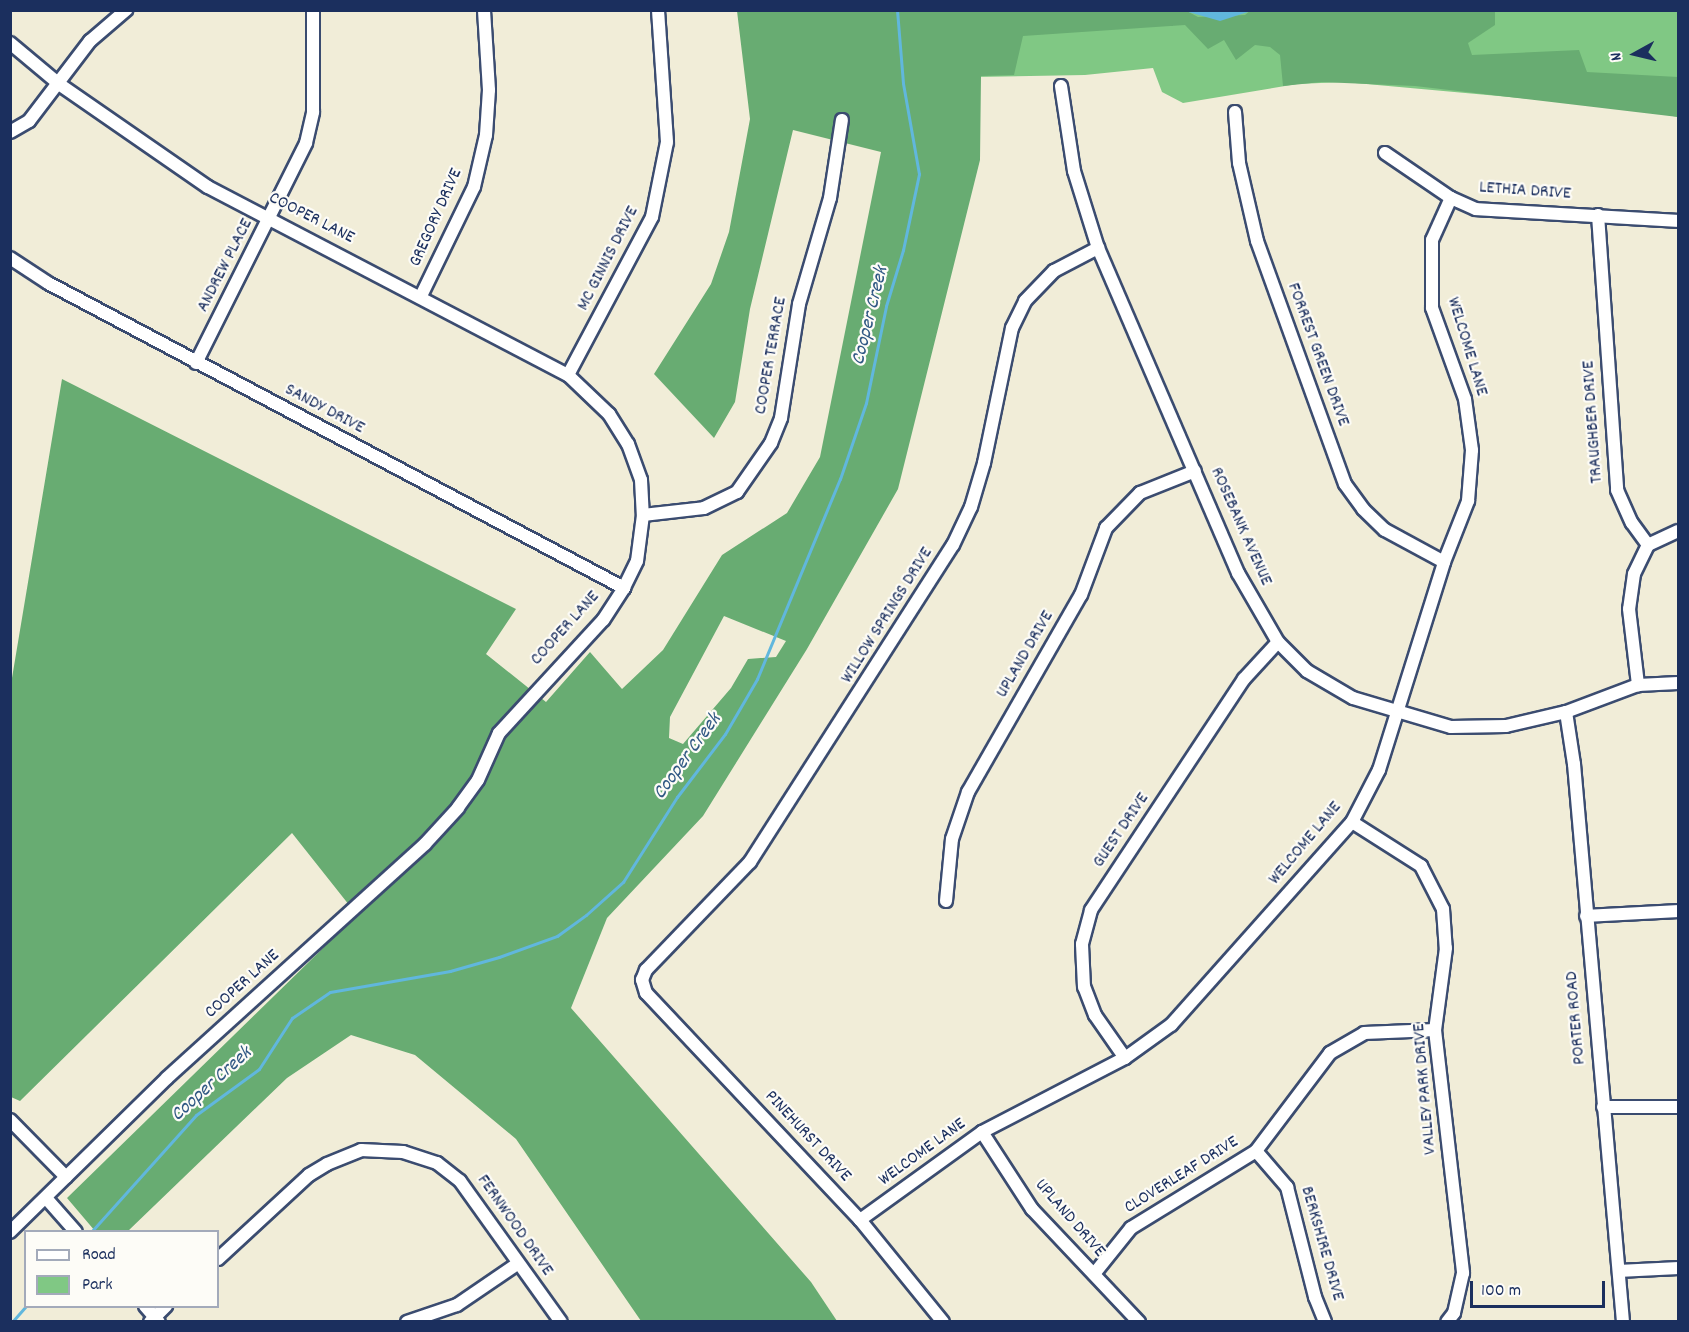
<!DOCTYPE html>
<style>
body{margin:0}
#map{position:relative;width:1689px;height:1332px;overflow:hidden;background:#f1edd8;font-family:Dekko,sans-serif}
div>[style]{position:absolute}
.green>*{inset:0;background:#80c884}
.forest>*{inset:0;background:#68ac72}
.water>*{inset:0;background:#61b7dd}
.stream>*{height:3px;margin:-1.5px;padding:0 1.5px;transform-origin:1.5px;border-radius:1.5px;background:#61b7dd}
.roads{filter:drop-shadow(2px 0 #3b4c70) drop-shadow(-2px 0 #3b4c70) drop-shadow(0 2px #3b4c70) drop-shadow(0 -2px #3b4c70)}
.minor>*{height:12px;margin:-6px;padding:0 6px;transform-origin:6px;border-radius:6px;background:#fff}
span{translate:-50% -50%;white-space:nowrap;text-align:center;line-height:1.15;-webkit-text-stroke:4.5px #fdfcf7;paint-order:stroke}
.street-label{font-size:18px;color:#1b2f5e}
.water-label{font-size:20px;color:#305884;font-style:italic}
.frame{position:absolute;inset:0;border:12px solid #1b2f5e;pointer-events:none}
.legend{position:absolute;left:24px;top:1230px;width:195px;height:78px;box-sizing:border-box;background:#fdfcf7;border:2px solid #a3aaba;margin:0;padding:8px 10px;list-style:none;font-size:18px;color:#1b2f5e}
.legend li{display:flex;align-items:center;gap:12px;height:30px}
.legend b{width:30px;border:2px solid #a3aaba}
.north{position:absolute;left:1605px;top:24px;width:60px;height:60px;-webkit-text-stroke:4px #fdfcf7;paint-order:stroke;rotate:262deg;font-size:16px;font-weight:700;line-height:24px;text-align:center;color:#1b2f5e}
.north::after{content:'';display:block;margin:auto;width:21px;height:27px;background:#1b2f5e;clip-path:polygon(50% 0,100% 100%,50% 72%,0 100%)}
.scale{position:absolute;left:1470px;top:1281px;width:135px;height:27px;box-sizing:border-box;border:3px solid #1b2f5e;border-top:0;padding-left:8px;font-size:18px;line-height:21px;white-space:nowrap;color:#1b2f5e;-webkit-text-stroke:4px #fdfcf7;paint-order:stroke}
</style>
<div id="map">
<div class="green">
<div style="clip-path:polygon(753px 11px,1678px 11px,1678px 117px,1630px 108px,1344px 82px,1297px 84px,1183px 103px,1162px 92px,1153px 68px,1085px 75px,974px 77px)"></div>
</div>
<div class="forest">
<div style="clip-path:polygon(evenodd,1185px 10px,1198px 17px,1245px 15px,1251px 10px,1495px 11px,1495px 25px,1468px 43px,1472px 55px,1579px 50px,1587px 72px,1678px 77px,1678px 117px,1415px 86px,1321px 82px,1283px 86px,1280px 55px,1270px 47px,1255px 45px,1236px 60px,1224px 40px,1208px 49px,1185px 25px,1023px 36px,1014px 75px,981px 76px,980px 160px,898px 489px,807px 649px,703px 816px,607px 918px,571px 1008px,811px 1282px,837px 1321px,641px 1321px,516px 1139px,415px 1055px,351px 1035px,287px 1078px,128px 1231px,95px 1231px,67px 1198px,357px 915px,292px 833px,20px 1101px,11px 1097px,11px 684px,62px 379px,516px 609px,486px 654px,546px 702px,590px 652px,622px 689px,663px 650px,722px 555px,787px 513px,820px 457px,881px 152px,793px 130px,750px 309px,735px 402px,714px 438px,654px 374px,711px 284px,729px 232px,750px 119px,737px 11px,1185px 10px,724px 616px,786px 641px,776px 657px,748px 659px,731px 688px,683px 744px,669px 738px,670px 717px,724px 616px)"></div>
</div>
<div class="water">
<div style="clip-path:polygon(1185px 11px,1251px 11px,1220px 21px)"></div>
</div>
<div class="stream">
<div style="left:91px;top:1232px;width:157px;rotate:-48.1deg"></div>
<div style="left:196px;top:1115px;width:78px;rotate:-36.1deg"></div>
<div style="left:259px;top:1069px;width:61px;rotate:-57.1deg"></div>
<div style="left:292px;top:1018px;width:46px;rotate:-34.4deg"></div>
<div style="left:330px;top:992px;width:122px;rotate:-9.9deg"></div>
<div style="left:450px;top:971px;width:51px;rotate:-15.9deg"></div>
<div style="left:499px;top:957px;width:62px;rotate:-19.9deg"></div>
<div style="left:557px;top:936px;width:36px;rotate:-36deg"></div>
<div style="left:586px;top:915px;width:50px;rotate:-41.7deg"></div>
<div style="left:623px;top:882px;width:101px;rotate:-57.6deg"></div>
<div style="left:677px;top:797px;width:79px;rotate:-52.7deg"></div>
<div style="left:725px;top:734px;width:64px;rotate:-59.8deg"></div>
<div style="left:757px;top:679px;width:217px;rotate:-67.5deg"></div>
<div style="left:840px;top:479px;width:80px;rotate:-71.1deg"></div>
<div style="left:866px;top:403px;width:99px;rotate:-78.3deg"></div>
<div style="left:886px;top:306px;width:59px;rotate:-73.1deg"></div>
<div style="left:903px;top:250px;width:78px;rotate:-78.1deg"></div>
<div style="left:919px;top:174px;width:92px;rotate:-100deg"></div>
<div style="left:903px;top:83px;width:73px;rotate:-94.7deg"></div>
<div style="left:12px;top:1322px;width:21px;rotate:-49deg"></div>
</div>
<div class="roads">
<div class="minor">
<div style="left:10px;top:43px;width:64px;rotate:39.9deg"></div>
<div style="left:59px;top:84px;width:181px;rotate:34.7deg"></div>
<div style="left:208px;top:187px;width:406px;rotate:27.6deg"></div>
<div style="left:568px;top:375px;width:57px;rotate:43.6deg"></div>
<div style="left:609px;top:414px;width:36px;rotate:58deg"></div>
<div style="left:628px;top:444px;width:38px;rotate:70deg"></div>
<div style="left:641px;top:480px;width:35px;rotate:87deg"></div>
<div style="left:643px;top:515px;width:46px;rotate:97.4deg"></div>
<div style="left:637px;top:561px;width:30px;rotate:116deg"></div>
<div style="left:624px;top:588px;width:38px;rotate:123deg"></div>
<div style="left:603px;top:620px;width:154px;rotate:132.6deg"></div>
<div style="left:499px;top:733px;width:51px;rotate:114.1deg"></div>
<div style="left:478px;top:780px;width:34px;rotate:126deg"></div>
<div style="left:458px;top:808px;width:49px;rotate:132.5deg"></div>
<div style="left:425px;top:844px;width:348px;rotate:137.8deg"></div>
<div style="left:167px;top:1078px;width:220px;rotate:135.6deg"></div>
<div style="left:1061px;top:86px;width:86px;rotate:81.3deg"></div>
<div style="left:1074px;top:171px;width:81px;rotate:72.7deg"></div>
<div style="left:1098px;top:248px;width:354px;rotate:66.7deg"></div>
<div style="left:1238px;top:573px;width:80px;rotate:59.9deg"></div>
<div style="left:1278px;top:642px;width:41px;rotate:45deg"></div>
<div style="left:1307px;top:671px;width:53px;rotate:30.4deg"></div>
<div style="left:1353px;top:698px;width:102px;rotate:16.5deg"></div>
<div style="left:1451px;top:727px;width:55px;rotate:-1deg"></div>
<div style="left:1506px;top:726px;width:62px;rotate:-13.1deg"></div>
<div style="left:1566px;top:712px;width:77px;rotate:-20.6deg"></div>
<div style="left:1638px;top:685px;width:40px;rotate:-2.9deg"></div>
<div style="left:1235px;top:112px;width:51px;rotate:85.5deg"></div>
<div style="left:1239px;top:163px;width:80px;rotate:77deg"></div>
<div style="left:1257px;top:241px;width:258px;rotate:70.1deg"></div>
<div style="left:1345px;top:484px;width:31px;rotate:54deg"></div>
<div style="left:1363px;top:509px;width:30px;rotate:44deg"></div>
<div style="left:1385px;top:530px;width:67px;rotate:28.5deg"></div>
<div style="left:10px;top:132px;width:22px;rotate:-30deg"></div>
<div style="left:29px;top:121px;width:101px;rotate:-52.7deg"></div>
<div style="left:90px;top:41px;width:48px;rotate:-40.7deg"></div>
<div style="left:1385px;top:153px;width:80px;rotate:34.3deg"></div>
<div style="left:1451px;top:198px;width:27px;rotate:24deg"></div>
<div style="left:1476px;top:209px;width:202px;rotate:3.4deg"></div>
<div style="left:1598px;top:215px;width:276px;rotate:86deg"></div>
<div style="left:1617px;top:490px;width:36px;rotate:66deg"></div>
<div style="left:1632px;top:523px;width:27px;rotate:54deg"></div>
<div style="left:1648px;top:545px;width:32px;rotate:116deg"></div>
<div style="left:1634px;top:574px;width:35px;rotate:98deg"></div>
<div style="left:1629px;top:609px;width:77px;rotate:83.2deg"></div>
<div style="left:10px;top:258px;width:45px;rotate:33.3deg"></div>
<div style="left:48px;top:283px;width:652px;rotate:27.9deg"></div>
<div style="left:421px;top:296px;width:121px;rotate:-64.1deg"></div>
<div style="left:474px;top:187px;width:53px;rotate:-77deg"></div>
<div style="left:486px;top:135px;width:45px;rotate:-86.2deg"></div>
<div style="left:489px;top:90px;width:80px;rotate:-93.6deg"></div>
<div style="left:196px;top:363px;width:246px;rotate:-63.4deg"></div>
<div style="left:306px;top:143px;width:32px;rotate:-77deg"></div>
<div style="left:313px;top:112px;width:102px;rotate:-90deg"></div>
<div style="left:568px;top:375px;width:179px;rotate:-62deg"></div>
<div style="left:652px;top:217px;width:76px;rotate:-78.7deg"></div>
<div style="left:667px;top:142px;width:132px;rotate:-93.9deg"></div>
<div style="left:643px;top:515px;width:61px;rotate:-6.5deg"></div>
<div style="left:704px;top:508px;width:37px;rotate:-26deg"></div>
<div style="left:737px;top:492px;width:60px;rotate:-55.2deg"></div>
<div style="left:771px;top:443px;width:27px;rotate:-68deg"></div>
<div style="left:781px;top:418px;width:115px;rotate:-81deg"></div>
<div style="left:799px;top:304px;width:110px;rotate:-73.7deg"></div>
<div style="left:830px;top:198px;width:79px;rotate:-81.3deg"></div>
<div style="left:1648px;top:545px;width:33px;rotate:-25deg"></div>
<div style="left:1566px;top:712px;width:53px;rotate:81.3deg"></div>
<div style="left:1574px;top:764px;width:560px;rotate:84.98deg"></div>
<div style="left:1352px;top:822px;width:82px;rotate:32.5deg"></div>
<div style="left:1421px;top:866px;width:48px;rotate:62.9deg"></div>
<div style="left:1443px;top:909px;width:39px;rotate:86deg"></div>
<div style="left:1446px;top:948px;width:83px;rotate:97.6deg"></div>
<div style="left:1435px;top:1030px;width:245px;rotate:83.4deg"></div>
<div style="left:1463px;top:1273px;width:41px;rotate:102.7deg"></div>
<div style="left:1454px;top:1313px;width:11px;rotate:128deg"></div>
<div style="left:946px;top:901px;width:62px;rotate:-84.5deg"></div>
<div style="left:952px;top:839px;width:50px;rotate:-71.2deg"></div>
<div style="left:968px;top:792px;width:227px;rotate:-60.2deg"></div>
<div style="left:1081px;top:595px;width:72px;rotate:-69.5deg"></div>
<div style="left:1106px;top:528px;width:49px;rotate:-45.8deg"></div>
<div style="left:1140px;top:493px;width:59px;rotate:-21.8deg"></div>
<div style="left:1586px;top:916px;width:92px;rotate:-3.1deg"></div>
<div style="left:1125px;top:1058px;width:52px;rotate:-124.9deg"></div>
<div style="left:1095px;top:1015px;width:30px;rotate:-111deg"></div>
<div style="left:1084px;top:987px;width:43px;rotate:-92.7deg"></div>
<div style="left:1082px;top:944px;width:35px;rotate:-75deg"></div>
<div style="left:1091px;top:910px;width:277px;rotate:-56.5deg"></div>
<div style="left:1244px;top:679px;width:50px;rotate:-47.4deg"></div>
<div style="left:1603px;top:1107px;width:75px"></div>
<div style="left:10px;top:1120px;width:80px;rotate:45.5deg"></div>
<div style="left:982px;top:1132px;width:92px;rotate:57deg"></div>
<div style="left:1032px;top:1209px;width:156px;rotate:46.6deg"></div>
<div style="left:1256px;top:1151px;width:48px;rotate:49.3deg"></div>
<div style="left:1287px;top:1187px;width:114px;rotate:75.7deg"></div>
<div style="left:1315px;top:1297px;width:27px;rotate:68deg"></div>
<div style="left:46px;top:1198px;width:45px;rotate:48.6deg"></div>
<div style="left:860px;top:1220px;width:150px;rotate:-35.8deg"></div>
<div style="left:982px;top:1132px;width:161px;rotate:-27.4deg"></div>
<div style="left:1125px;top:1058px;width:57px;rotate:-35.7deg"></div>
<div style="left:1171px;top:1025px;width:272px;rotate:-48.3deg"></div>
<div style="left:1352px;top:822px;width:59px;rotate:-62.6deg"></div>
<div style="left:1379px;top:770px;width:218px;rotate:-72.6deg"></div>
<div style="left:1444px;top:562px;width:66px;rotate:-68.5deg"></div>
<div style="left:1468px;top:501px;width:51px;rotate:-85.5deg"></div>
<div style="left:1472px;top:450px;width:51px;rotate:-97.8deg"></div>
<div style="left:1465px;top:399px;width:97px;rotate:-109.9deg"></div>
<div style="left:1432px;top:308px;width:68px;rotate:-90deg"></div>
<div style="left:1432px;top:240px;width:46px;rotate:-65.7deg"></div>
<div style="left:218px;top:1259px;width:124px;rotate:-42.7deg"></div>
<div style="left:309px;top:1175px;width:21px;rotate:-31deg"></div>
<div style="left:327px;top:1164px;width:37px;rotate:-22deg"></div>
<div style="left:361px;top:1150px;width:42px;rotate:2.7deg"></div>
<div style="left:403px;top:1152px;width:36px;rotate:18deg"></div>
<div style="left:437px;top:1163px;width:29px;rotate:38deg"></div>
<div style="left:460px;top:1181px;width:173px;rotate:54.4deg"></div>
<div style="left:1619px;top:1271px;width:59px;rotate:-2.9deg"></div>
<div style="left:1094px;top:1274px;width:59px;rotate:-51.2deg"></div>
<div style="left:1131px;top:1228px;width:147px;rotate:-31.6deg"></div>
<div style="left:1256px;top:1151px;width:123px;rotate:-52.9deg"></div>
<div style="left:1330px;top:1053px;width:39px;rotate:-30deg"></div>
<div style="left:1364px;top:1033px;width:71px;rotate:-2.4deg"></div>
<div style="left:145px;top:1306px;width:21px;rotate:49deg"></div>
<div style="left:150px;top:1322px;width:23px;rotate:-45deg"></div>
<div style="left:407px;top:1322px;width:53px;rotate:-18.8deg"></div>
<div style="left:457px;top:1305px;width:73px;rotate:-34.3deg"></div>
<div style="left:943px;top:1322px;width:132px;rotate:-129.1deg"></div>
<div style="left:860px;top:1220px;width:312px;rotate:-133.3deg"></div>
<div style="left:646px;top:993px;width:14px;rotate:-107deg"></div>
<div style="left:642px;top:980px;width:11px;rotate:-68deg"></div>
<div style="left:646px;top:970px;width:150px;rotate:-46.1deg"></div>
<div style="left:750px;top:862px;width:376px;rotate:-57.4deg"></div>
<div style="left:953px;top:545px;width:42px;rotate:-64.7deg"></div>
<div style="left:971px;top:507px;width:46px;rotate:-73.5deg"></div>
<div style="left:984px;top:463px;width:138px;rotate:-78.3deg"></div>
<div style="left:1012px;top:328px;width:30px;rotate:-64deg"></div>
<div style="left:1025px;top:301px;width:42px;rotate:-46deg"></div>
<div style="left:1054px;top:271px;width:50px;rotate:-27.6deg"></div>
</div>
</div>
<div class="street-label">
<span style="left:1525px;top:192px;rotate:4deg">LETHIA DRIVE</span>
<span style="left:437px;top:218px;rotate:-66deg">GREGORY DRIVE</span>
<span style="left:311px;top:219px;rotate:27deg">COOPER LANE</span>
<span style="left:609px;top:259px;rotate:-63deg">MC GINNIS DRIVE</span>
<span style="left:226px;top:266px;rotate:-63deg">ANDREW PLACE</span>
<span style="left:1466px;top:347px;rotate:73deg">WELCOME LANE</span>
<span style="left:1317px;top:355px;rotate:70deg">FORREST GREEN DRIVE</span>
<span style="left:772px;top:356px;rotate:-80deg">COOPER TERRACE</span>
<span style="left:324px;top:410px;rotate:28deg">SANDY DRIVE</span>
<span style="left:1594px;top:422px;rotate:-94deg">TRAUGHBER DRIVE</span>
<span style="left:1240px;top:527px;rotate:66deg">ROSEBANK AVENUE</span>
<span style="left:888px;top:616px;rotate:-58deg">WILLOW SPRINGS DRIVE</span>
<span style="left:566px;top:629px;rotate:-48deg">COOPER LANE</span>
<span style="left:1026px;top:655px;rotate:-60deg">UPLAND DRIVE</span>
<span style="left:1122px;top:831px;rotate:-56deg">GUEST DRIVE</span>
<span style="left:1306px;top:844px;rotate:-50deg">WELCOME LANE</span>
<span style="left:243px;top:985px;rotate:-42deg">COOPER LANE</span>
<span style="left:1577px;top:1018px;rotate:-95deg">PORTER ROAD</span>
<span style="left:1426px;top:1089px;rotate:-95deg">VALLEY PARK DRIVE</span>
<span style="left:807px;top:1137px;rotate:47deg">PINEHURST DRIVE</span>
<span style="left:923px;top:1153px;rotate:-36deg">WELCOME LANE</span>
<span style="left:1182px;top:1176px;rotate:-32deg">CLOVERLEAF DRIVE</span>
<span style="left:1069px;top:1219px;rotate:49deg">UPLAND DRIVE</span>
<span style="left:514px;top:1226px;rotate:55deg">FERNWOOD DRIVE</span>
<span style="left:1321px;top:1244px;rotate:74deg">BERKSHIRE DRIVE</span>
</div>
<div class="water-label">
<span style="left:871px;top:316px;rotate:-76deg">Cooper Creek</span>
<span style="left:688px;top:757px;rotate:-54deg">Cooper Creek</span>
<span style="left:212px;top:1085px;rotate:-42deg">Cooper Creek</span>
</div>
<div class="frame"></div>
<ul class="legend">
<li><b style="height:8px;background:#fff"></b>Road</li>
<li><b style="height:16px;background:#80c884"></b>Park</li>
</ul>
<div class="north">N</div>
<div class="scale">100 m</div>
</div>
